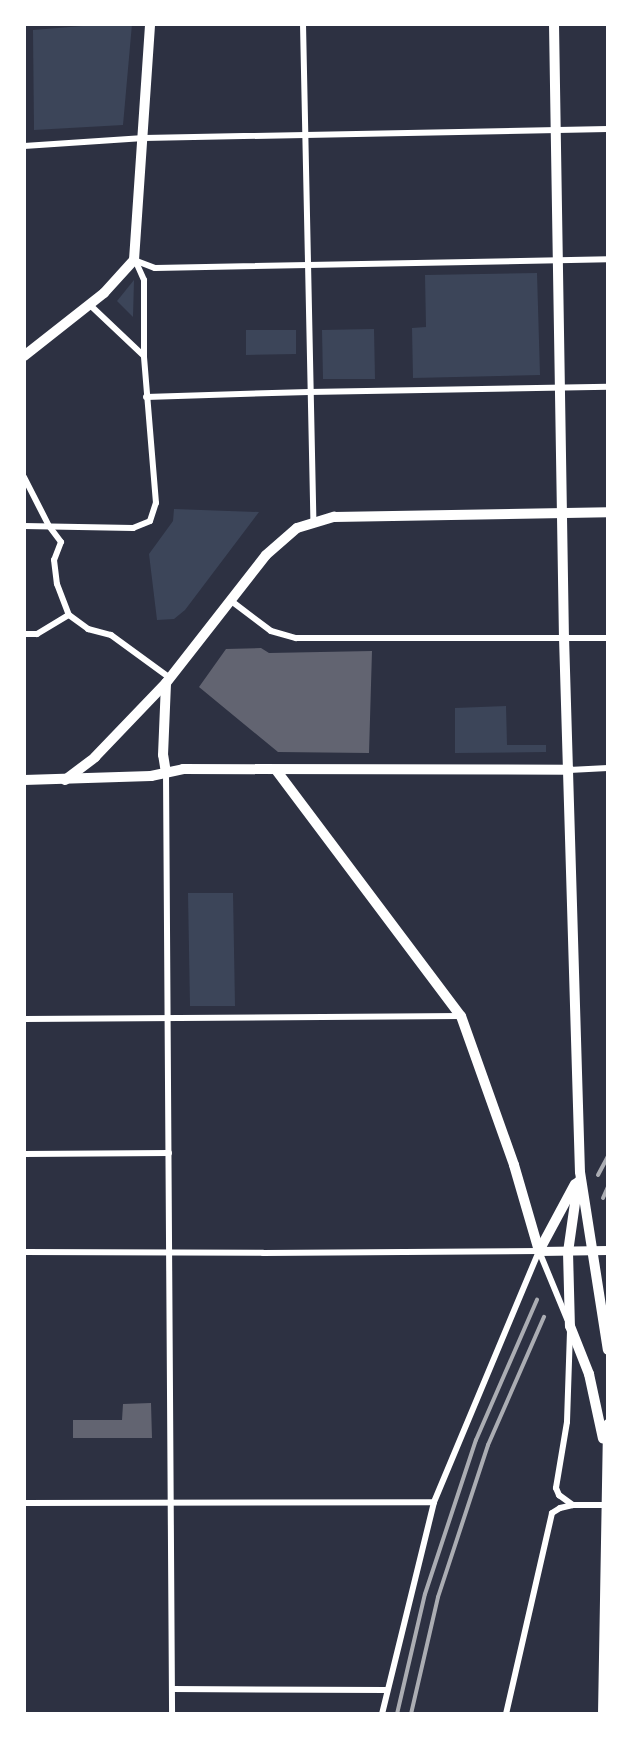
<!DOCTYPE html>
<style>
body{margin:0}
#map{position:relative;width:632px;height:1738px;overflow:hidden;background:#2d3142;font-family:"Sofia Sans Condensed",sans-serif}
div>[style]{position:absolute}
.green>*{inset:0;background:#3c4559}
.building>*{inset:0;background:#626471}
.minor>*{height:6px;margin:-3px;padding:0 3px;transform-origin:3px;border-radius:3px;background:#fff}
.tertiary>*{height:9px;margin:-4.5px;padding:0 4.5px;transform-origin:4.5px;border-radius:4.5px;background:#fff}
.secondary>*{height:10px;margin:-5px;padding:0 5px;transform-origin:5px;border-radius:5px;background:#fff}
.rail>*{height:4px;margin:-2px;padding:0 2px;transform-origin:2px;border-radius:2px;background:#abadb3}
span{translate:-50% -50%;white-space:nowrap;text-align:center;line-height:1.15;-webkit-text-stroke:6px #fff;paint-order:stroke}
.frame{position:absolute;inset:0;border:26px solid #fff;pointer-events:none}
</style>
<div id="map">
<div class="green">
<div style="clip-path:polygon(107px 24px,132px 24px,123px 125px,34px 130px,33px 30px)"></div>
<div style="clip-path:polygon(537px 273px,540px 375px,413px 378px,412px 328px,426px 327px,425px 275px)"></div>
<div style="clip-path:polygon(134px 280px,133px 317px,117px 301px)"></div>
<div style="clip-path:polygon(374px 329px,375px 379px,323px 379px,322px 330px)"></div>
<div style="clip-path:polygon(246px 330px,296px 330px,296px 354px,246px 355px)"></div>
<div style="clip-path:polygon(174px 509px,259px 512px,185px 610px,174px 619px,157px 620px,149px 554px,173px 521px)"></div>
<div style="clip-path:polygon(506px 706px,507px 745px,546px 745px,546px 752px,455px 753px,455px 708px)"></div>
<div style="clip-path:polygon(188px 893px,233px 893px,235px 1006px,190px 1006px)"></div>
</div>
<div class="building">
<div style="clip-path:polygon(261px 648px,269px 653px,372px 651px,369px 753px,278px 752px,199px 687px,226px 649px)"></div>
<div style="clip-path:polygon(151px 1403px,152px 1438px,73px 1438px,73px 1420px,122px 1420px,123px 1404px)"></div>
</div>
<div class="minor">
<div style="left:303px;top:24px;width:497px;rotate:88.8deg"></div>
<div style="left:24px;top:146px;width:120px;rotate:-3.8deg"></div>
<div style="left:144px;top:138px;width:464px;rotate:-1.1deg"></div>
<div style="left:134px;top:260px;width:22px;rotate:21deg"></div>
<div style="left:155px;top:268px;width:453px;rotate:-1.1deg"></div>
<div style="left:90px;top:305px;width:74px;rotate:43.4deg"></div>
<div style="left:146px;top:397px;width:163px;rotate:-1.8deg"></div>
<div style="left:309px;top:392px;width:299px;rotate:-1deg"></div>
<div style="left:24px;top:477px;width:55px;rotate:63deg"></div>
<div style="left:49px;top:526px;width:20px;rotate:53deg"></div>
<div style="left:61px;top:542px;width:19px;rotate:111deg"></div>
<div style="left:54px;top:560px;width:24px;rotate:83deg"></div>
<div style="left:57px;top:584px;width:33px;rotate:69deg"></div>
<div style="left:69px;top:615px;width:24px;rotate:36deg"></div>
<div style="left:88px;top:629px;width:24px;rotate:15deg"></div>
<div style="left:111px;top:635px;width:73px;rotate:36.1deg"></div>
<div style="left:24px;top:526px;width:109px;rotate:1.1deg"></div>
<div style="left:133px;top:528px;width:18px;rotate:-22deg"></div>
<div style="left:150px;top:521px;width:19px;rotate:-72deg"></div>
<div style="left:156px;top:503px;width:147px;rotate:-94.7deg"></div>
<div style="left:144px;top:356px;width:76px;rotate:-90deg"></div>
<div style="left:144px;top:280px;width:22px;rotate:-114deg"></div>
<div style="left:230px;top:600px;width:51px;rotate:37.1deg"></div>
<div style="left:271px;top:631px;width:26px;rotate:16deg"></div>
<div style="left:296px;top:638px;width:312px"></div>
<div style="left:24px;top:634px;width:13px"></div>
<div style="left:37px;top:634px;width:37px;rotate:-31deg"></div>
<div style="left:569px;top:770px;width:39px;rotate:-3deg"></div>
<div style="left:166px;top:773px;width:941px;rotate:89.63deg"></div>
<div style="left:24px;top:1019px;width:437px;rotate:-0.4deg"></div>
<div style="left:24px;top:1154px;width:145px;rotate:-0.4deg"></div>
<div style="left:539px;top:1251px;width:74px;rotate:67.6deg"></div>
<div style="left:24px;top:1252px;width:239px;rotate:0.2deg"></div>
<div style="left:263px;top:1253px;width:276px;rotate:-0.4deg"></div>
<div style="left:570px;top:1331px;width:91px;rotate:91.9deg"></div>
<div style="left:567px;top:1422px;width:67px;rotate:99.5deg"></div>
<div style="left:556px;top:1488px;width:8px;rotate:67deg"></div>
<div style="left:559px;top:1495px;width:17px;rotate:36deg"></div>
<div style="left:24px;top:1503px;width:410px;rotate:-0.1deg"></div>
<div style="left:172px;top:1689px;width:214px;rotate:0.3deg"></div>
<div style="left:382px;top:1714px;width:218px;rotate:-76.2deg"></div>
<div style="left:434px;top:1502px;width:272px;rotate:-67.3deg"></div>
<div style="left:506px;top:1714px;width:206px;rotate:-77.1deg"></div>
<div style="left:552px;top:1513px;width:9px;rotate:-32deg"></div>
<div style="left:560px;top:1508px;width:13px;rotate:-13deg"></div>
<div style="left:573px;top:1505px;width:34px"></div>
</div>
<div class="tertiary">
<div style="left:539px;top:1251px;width:69px;rotate:-0.8deg"></div>
</div>
<div class="secondary">
<div style="left:554px;top:24px;width:613px;rotate:89.07deg"></div>
<div style="left:564px;top:637px;width:535px;rotate:88.29deg"></div>
<div style="left:580px;top:1172px;width:180px;rotate:81.1deg"></div>
<div style="left:24px;top:356px;width:102px;rotate:-38.2deg"></div>
<div style="left:104px;top:293px;width:45px;rotate:-47.7deg"></div>
<div style="left:134px;top:260px;width:237px;rotate:-86.1deg"></div>
<div style="left:276px;top:770px;width:308px;rotate:53.1deg"></div>
<div style="left:461px;top:1016px;width:158px;rotate:70.4deg"></div>
<div style="left:514px;top:1165px;width:90px;rotate:73.8deg"></div>
<div style="left:166px;top:773px;width:18px;rotate:-99deg"></div>
<div style="left:163px;top:755px;width:72px;rotate:-87.6deg"></div>
<div style="left:24px;top:780px;width:127px;rotate:-1.8deg"></div>
<div style="left:151px;top:776px;width:33px;rotate:-12deg"></div>
<div style="left:183px;top:769px;width:386px;rotate:0.1deg"></div>
<div style="left:65px;top:780px;width:38px;rotate:-37deg"></div>
<div style="left:95px;top:757px;width:103px;rotate:-46.2deg"></div>
<div style="left:166px;top:683px;width:162px;rotate:-52deg"></div>
<div style="left:266px;top:555px;width:41px;rotate:-41.1deg"></div>
<div style="left:297px;top:528px;width:39px;rotate:-17deg"></div>
<div style="left:334px;top:517px;width:274px;rotate:-1deg"></div>
<div style="left:578px;top:1182px;width:71px;rotate:98.1deg"></div>
<div style="left:568px;top:1252px;width:74px;rotate:88.5deg"></div>
<div style="left:570px;top:1326px;width:52px;rotate:68.4deg"></div>
<div style="left:589px;top:1374px;width:66px;rotate:77.8deg"></div>
<div style="left:539px;top:1251px;width:76px;rotate:-61.8deg"></div>
<div style="left:603px;top:1714px;width:290px;rotate:-89deg"></div>
</div>
<div class="rail">
<div style="left:598px;top:1175px;width:21px;rotate:-62deg"></div>
<div style="left:603px;top:1198px;width:12px;rotate:-66deg"></div>
<div style="left:397px;top:1714px;width:123px;rotate:-76.9deg"></div>
<div style="left:425px;top:1594px;width:162px;rotate:-71.7deg"></div>
<div style="left:476px;top:1440px;width:153px;rotate:-66.5deg"></div>
<div style="left:411px;top:1714px;width:120px;rotate:-77deg"></div>
<div style="left:438px;top:1597px;width:160px;rotate:-71.8deg"></div>
<div style="left:488px;top:1445px;width:140px;rotate:-66.4deg"></div>
</div>
<div class="frame"></div>
</div>
